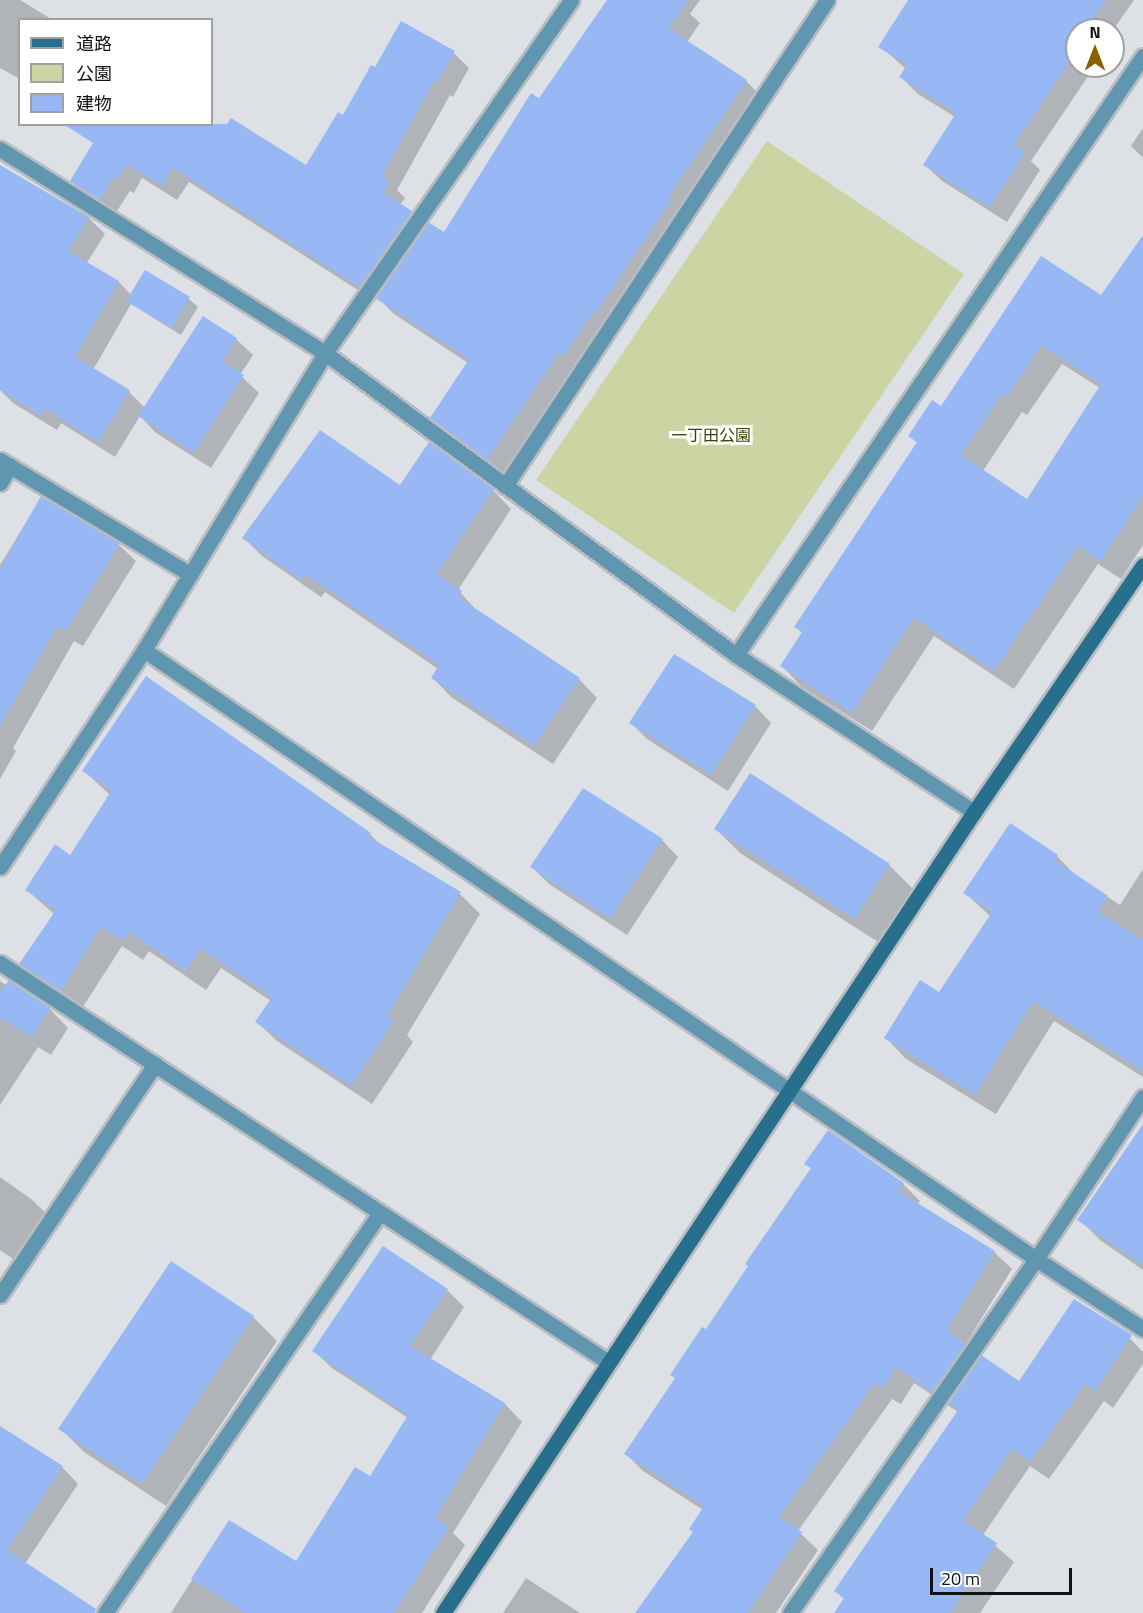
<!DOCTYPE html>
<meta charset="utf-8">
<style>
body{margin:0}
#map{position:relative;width:1143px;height:1613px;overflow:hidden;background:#dde1e6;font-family:"Titillium Web","Noto Sans JP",sans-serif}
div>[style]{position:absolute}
.green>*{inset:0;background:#ccd4a3}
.shadow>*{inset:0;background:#0003}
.building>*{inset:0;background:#97b8f5}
.roads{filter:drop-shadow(2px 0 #b8bcc0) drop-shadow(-2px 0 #b8bcc0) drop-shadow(0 2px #b8bcc0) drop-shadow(0 -2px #b8bcc0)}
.street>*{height:15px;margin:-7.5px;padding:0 7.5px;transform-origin:7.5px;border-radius:7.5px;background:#6096b0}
.secondary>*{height:15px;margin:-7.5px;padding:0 7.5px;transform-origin:7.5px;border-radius:7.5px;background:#286f8d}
span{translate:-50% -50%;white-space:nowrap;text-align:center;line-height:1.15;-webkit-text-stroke:6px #fff;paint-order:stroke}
.park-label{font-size:16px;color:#3a4008}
.legend{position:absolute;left:18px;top:18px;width:195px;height:108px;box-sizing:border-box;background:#fff;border:2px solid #a0a0a1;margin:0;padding:8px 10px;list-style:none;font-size:18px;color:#111214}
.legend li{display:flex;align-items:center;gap:12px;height:30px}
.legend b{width:30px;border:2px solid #a0a0a1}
.north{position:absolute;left:1065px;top:18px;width:60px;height:60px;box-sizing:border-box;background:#fff;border:2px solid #a0a0a1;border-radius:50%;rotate:0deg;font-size:16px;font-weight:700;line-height:24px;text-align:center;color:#111214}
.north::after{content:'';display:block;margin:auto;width:21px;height:27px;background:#886100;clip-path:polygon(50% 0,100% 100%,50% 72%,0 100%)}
.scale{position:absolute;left:930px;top:1568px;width:142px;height:27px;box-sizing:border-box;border:3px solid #111214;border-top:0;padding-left:8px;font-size:18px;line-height:21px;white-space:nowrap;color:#111214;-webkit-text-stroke:4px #fff;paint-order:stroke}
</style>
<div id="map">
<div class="green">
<div style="clip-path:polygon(767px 141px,964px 274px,734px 613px,536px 480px)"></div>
</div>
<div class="shadow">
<div style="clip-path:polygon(0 0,20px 0,53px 20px,20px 20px,20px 79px,0 68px)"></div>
<div style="clip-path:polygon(609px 0,700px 0,690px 14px,700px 23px,687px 42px,746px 81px,763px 98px,505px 476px,449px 434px,432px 418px,468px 363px,394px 314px,377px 297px,375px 301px,189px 182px,177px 200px,142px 178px,134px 193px,130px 191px,115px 214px,87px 196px,72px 181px,99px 135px,306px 167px,375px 69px,454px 53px,469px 68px,453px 97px,450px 95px,397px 190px,405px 198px,400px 205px,426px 228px,445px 235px)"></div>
<div style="clip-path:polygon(910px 0,1134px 0,1113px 30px,1077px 30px,1077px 66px,1095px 66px,1031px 161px,1040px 170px,1007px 222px,942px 181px,925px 165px,955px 117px,918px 94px,901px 77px,906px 69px,880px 46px)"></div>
<div style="clip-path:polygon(1143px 128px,1143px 158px,1131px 146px)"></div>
<div style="clip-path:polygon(0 166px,89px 218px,105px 234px,86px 264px,119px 282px,131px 295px,145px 272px,189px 299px,198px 307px,181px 335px,131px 304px,93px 370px,129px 392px,145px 408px,236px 339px,253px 355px,240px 375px,259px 393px,211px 468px,156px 433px,140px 416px,115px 457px,61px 423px,57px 430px,13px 403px,0 390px)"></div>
<div style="clip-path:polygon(evenodd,1143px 237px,1143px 545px,1121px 579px,1098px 564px,1014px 689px,934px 636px,872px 731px,801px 686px,782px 666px,802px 633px,796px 627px,918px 443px,910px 436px,942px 408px,1101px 297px,1143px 237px,1062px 364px,1100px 388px,1027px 501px,983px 471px,1022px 412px,1027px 415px,1062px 364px)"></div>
<div style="clip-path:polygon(401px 488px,493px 490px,511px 509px,458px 590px,479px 613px,579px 679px,597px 698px,553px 764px,451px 697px,433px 678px,438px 669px,325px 592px,321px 597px,262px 556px,244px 538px)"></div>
<div style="clip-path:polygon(41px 498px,119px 545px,136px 561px,83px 646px,74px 641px,13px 748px,16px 751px,0 779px,0 565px)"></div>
<div style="clip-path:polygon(755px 706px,771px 723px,728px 791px,647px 739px,631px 723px)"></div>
<div style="clip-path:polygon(84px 771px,370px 834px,384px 848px,460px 894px,480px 914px,407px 1035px,413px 1042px,372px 1104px,277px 1041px,257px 1022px,271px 1001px,221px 968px,206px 990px,149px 951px,143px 960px,122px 946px,81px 1010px,41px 984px,21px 964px,55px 915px,27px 890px,71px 857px,110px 795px)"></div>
<div style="clip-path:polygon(716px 829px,889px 865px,913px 889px,878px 942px,740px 853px)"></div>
<div style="clip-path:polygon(662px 840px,678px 857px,627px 935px,549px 884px,532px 867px)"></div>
<div style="clip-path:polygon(1057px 856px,1077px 877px,1120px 905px,1143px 869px,1143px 1077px,1054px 1021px,996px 1114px,906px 1059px,886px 1038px,940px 994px,991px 917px,965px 893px)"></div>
<div style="clip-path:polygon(0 981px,7px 986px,9px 982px,50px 1009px,68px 1028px,51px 1055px,38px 1047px,0 1105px)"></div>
<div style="clip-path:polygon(1143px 1127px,1143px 1270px,1100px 1240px,1079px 1219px)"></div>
<div style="clip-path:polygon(806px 1163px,903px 1184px,920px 1201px,917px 1205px,994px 1252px,1012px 1269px,965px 1345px,980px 1360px,1019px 1384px,1122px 1330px,1143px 1352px,1143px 1364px,1113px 1408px,1104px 1401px,1049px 1479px,1030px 1466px,983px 1535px,1014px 1562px,980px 1613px,836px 1613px,845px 1600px,836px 1591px,958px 1412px,914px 1383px,901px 1404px,892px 1399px,798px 1531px,818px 1550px,776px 1613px,637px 1613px,694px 1533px,703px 1510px,643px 1471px,626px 1454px,812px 1169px)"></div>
<div style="clip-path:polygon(0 1177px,31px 1199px,50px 1217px,19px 1263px,0 1250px)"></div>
<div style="clip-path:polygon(383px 1248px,447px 1290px,464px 1307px,430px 1360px,505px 1404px,522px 1422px,453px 1533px,465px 1545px,422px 1613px,171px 1613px,229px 1522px,296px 1563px,370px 1478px,408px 1418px,332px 1368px,314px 1351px)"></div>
<div style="clip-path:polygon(253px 1317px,277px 1341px,166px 1506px,84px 1452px,60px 1428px)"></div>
<div style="clip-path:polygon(0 1427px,62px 1467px,78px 1484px,25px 1564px,92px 1613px,0 1613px)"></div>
<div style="clip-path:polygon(526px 1578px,580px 1613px,503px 1613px)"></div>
</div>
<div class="building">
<div style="clip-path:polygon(607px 0,688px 0,668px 28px,747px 80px,669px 196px,672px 199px,596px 312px,594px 311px,564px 356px,559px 353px,487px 460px,430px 418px,469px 359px,375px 298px,428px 222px,444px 232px,531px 93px,539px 98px)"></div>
<div style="clip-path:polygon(908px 0,1106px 0,1091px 21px,1095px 24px,1091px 30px,1077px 30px,1077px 51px,1014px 145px,1025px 152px,990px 207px,923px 165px,956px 113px,899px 77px,907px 65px,878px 47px)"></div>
<div style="clip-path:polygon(401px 21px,455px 51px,437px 83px,434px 81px,382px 176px,390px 181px,384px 193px,412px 211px,359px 287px,173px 168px,162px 186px,127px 164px,118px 179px,114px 177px,100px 200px,70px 181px,93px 143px,63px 124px,227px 124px,231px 118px,306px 165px,338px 112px,343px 115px,371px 65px,375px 67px)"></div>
<div style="clip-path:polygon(0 165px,89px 217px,68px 251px,119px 281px,75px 357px,130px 390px,98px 442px,44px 408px,40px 415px,0 390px)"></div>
<div style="clip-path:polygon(evenodd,1143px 235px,1143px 495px,1101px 561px,1078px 546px,994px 671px,914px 618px,852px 713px,780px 666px,802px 632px,794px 627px,917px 442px,908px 436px,932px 400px,941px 406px,1041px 256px,1101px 295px,1143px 235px,1041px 345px,1101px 384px,1027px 499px,961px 455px,1002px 394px,1007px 397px,1041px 345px)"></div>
<div style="clip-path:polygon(145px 270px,190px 297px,172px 328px,126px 301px)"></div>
<div style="clip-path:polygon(203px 316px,237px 338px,222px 361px,244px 375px,194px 453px,138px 416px)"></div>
<div style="clip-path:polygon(320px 430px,400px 485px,429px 442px,494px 489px,437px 574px,462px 591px,458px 597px,580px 678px,534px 746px,431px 678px,439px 665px,305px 574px,301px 580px,242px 538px)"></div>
<div style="clip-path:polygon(41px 496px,120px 543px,66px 631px,57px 626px,0 726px,0 569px)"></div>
<div style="clip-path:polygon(674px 654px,756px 705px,711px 775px,629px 723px)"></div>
<div style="clip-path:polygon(146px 676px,371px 833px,368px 836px,461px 892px,387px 1016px,394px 1021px,351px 1086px,255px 1022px,272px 997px,201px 949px,186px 971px,129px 932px,123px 941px,101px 927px,61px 991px,19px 964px,56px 910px,25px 890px,55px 844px,70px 855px,112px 790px,82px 771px)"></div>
<div style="clip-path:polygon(750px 773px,890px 864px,854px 919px,714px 829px)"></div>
<div style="clip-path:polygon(583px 788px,663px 839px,610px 919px,530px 867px)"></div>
<div style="clip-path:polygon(1010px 823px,1058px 855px,1054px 860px,1108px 896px,1098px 912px,1143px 940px,1143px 1071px,1033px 1001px,975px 1095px,884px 1038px,920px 980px,939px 992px,992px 912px,963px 893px)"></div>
<div style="clip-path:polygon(9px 980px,50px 1008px,32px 1037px,0 1018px,0 993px)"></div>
<div style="clip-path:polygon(1143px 1124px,1143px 1265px,1077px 1220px)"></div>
<div style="clip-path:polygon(828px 1130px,904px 1183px,898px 1191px,995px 1251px,947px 1330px,965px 1344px,932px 1392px,896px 1367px,884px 1388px,875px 1383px,779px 1517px,802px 1532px,748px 1613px,635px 1613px,693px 1532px,689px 1529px,704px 1506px,624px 1454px,675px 1378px,670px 1375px,702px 1327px,706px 1329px,748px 1266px,745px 1264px,811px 1168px,804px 1164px)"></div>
<div style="clip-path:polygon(383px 1246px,448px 1289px,410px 1346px,505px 1403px,435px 1518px,449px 1527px,394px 1613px,245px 1613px,191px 1579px,229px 1520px,296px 1561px,355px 1467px,370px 1476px,408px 1415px,312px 1351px)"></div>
<div style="clip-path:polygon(171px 1261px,254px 1316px,142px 1484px,58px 1429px)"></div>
<div style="clip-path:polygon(1074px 1299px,1132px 1335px,1095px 1391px,1085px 1384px,1030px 1462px,1012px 1449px,963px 1521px,997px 1543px,950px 1613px,834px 1613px,844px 1598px,834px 1591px,958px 1410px,948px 1403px,981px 1355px,1019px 1381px)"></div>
<div style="clip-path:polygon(0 1426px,63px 1466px,7px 1550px,96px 1609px,95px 1613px,0 1613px)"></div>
</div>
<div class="roads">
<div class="street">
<div style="left:0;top:149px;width:384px;rotate:32.1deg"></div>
<div style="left:325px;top:353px;width:510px;rotate:36.31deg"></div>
<div style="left:736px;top:655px;width:285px;rotate:33.4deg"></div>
<div style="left:0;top:460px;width:222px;rotate:31deg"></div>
<div style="left:0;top:483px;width:20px;rotate:-60deg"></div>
<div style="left:505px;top:486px;width:583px;rotate:-56.47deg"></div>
<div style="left:144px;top:650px;width:1080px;rotate:34.32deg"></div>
<div style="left:1036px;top:1259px;width:128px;rotate:33.2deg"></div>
<div style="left:736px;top:655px;width:724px;rotate:-55.81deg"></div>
<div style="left:0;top:867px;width:260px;rotate:-56.4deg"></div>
<div style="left:144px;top:650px;width:348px;rotate:-58.6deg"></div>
<div style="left:325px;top:353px;width:430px;rotate:-55.1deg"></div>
<div style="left:0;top:963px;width:727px;rotate:33.27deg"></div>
<div style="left:0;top:1295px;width:278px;rotate:-56.1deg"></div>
<div style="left:105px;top:1613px;width:485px;rotate:-55.5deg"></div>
<div style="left:790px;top:1613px;width:431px;rotate:-55.2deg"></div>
<div style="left:1036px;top:1259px;width:194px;rotate:-56.6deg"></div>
</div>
<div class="secondary">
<div style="left:443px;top:1613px;width:961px;rotate:-56.46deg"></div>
<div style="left:974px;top:812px;width:299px;rotate:-55.6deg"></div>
</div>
</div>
<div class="park-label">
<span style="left:711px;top:435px">一丁田公園</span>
</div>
<ul class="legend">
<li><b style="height:8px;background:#286f8d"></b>道路</li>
<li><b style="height:16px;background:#ccd4a3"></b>公園</li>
<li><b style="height:16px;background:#97b8f5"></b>建物</li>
</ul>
<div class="north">N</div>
<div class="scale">20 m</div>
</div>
